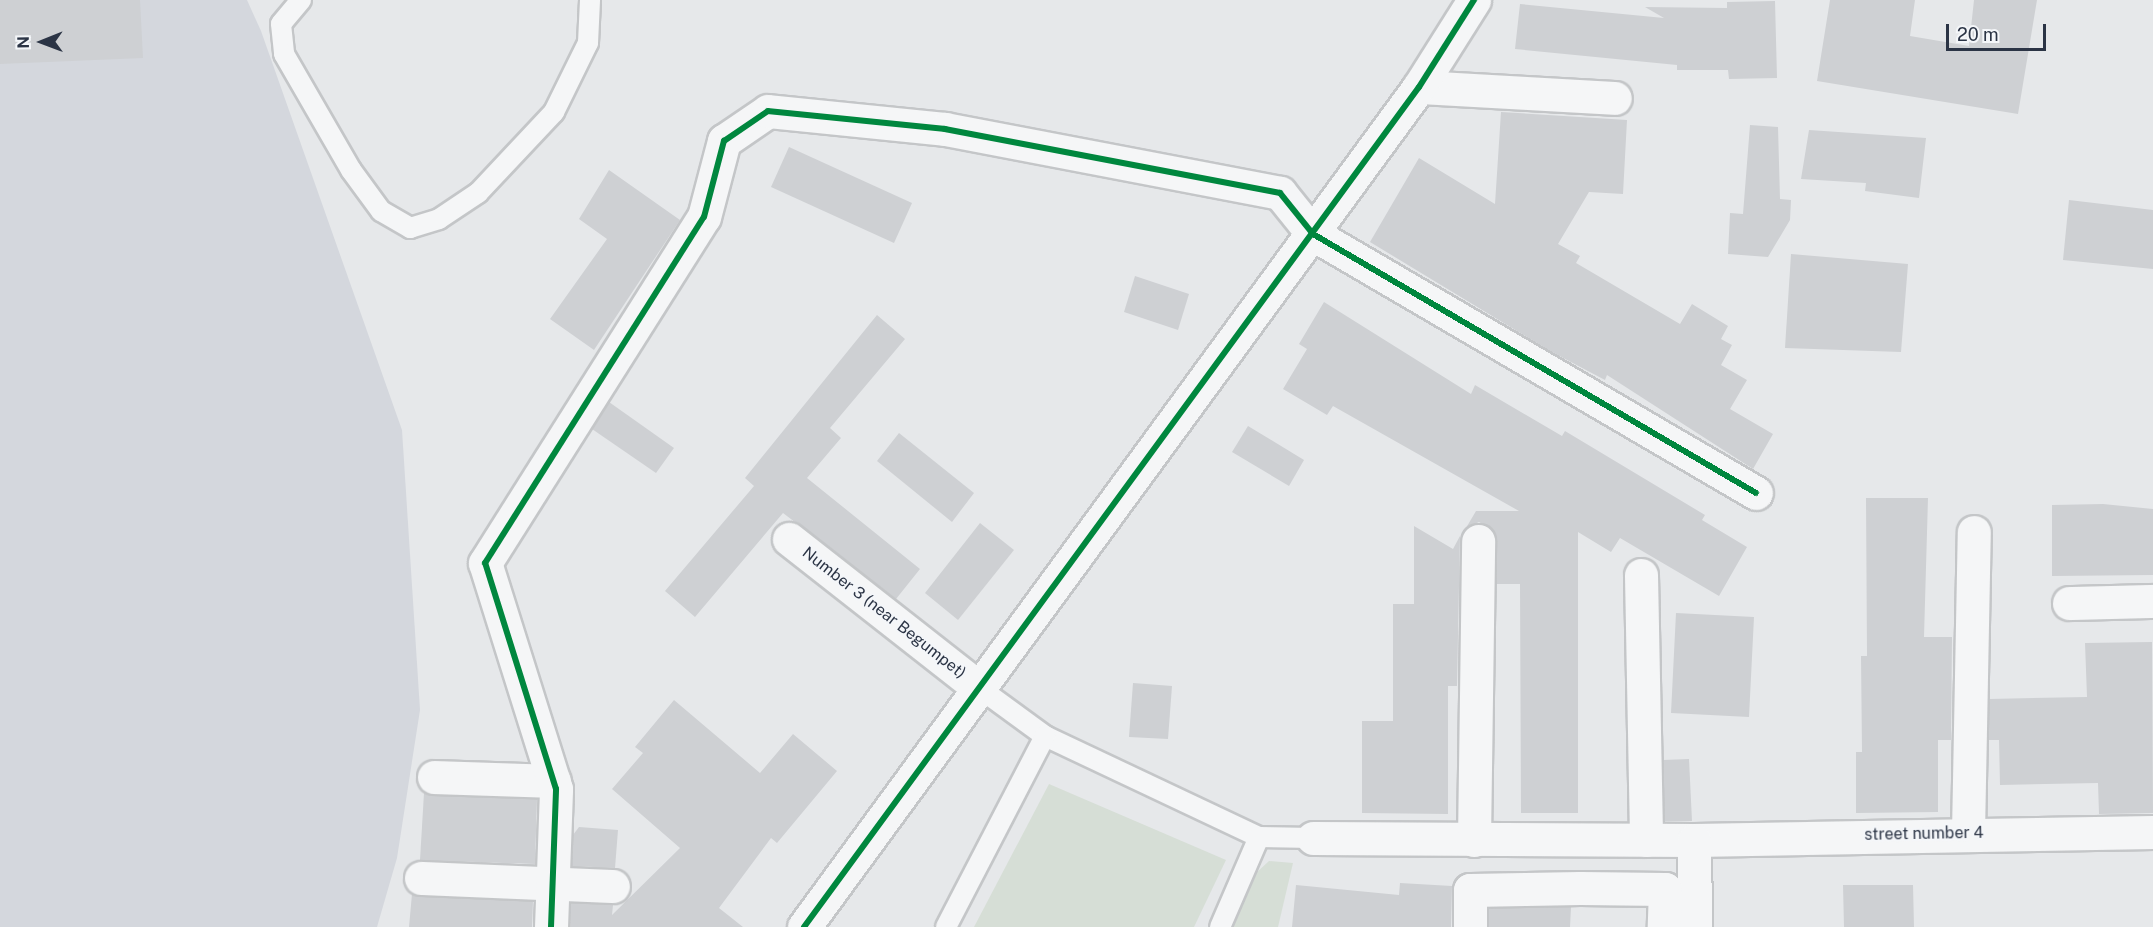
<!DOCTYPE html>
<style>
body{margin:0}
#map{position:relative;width:2153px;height:927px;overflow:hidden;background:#e6e8ea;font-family:"Public Sans",sans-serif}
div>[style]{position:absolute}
.built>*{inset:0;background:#d4d7dd}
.green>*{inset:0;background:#d6ded6}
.building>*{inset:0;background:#ced0d3}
.roads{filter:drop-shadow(2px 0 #c4c6c8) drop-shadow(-2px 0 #c4c6c8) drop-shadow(0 2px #c4c6c8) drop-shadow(0 -2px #c4c6c8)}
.service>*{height:20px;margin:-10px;padding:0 10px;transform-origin:10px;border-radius:10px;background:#f5f6f7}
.minor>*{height:33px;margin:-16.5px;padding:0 16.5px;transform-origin:16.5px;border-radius:16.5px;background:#f5f6f7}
.cycleway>*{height:6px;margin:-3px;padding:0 3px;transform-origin:3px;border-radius:3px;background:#00873e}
span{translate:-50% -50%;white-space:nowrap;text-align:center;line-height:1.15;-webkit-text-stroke:4.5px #f4f6f9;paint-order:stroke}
.street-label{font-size:16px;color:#2b3445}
.north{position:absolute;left:12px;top:12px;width:60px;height:60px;-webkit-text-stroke:4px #f4f6f9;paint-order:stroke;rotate:269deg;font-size:16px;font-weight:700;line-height:24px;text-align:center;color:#2b3445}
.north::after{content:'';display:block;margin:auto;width:21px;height:27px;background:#2b3445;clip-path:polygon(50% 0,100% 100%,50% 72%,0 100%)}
.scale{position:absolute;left:1946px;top:24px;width:100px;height:27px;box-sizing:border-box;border:3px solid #2b3445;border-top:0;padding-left:8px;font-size:18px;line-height:21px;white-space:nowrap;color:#2b3445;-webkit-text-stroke:4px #f4f6f9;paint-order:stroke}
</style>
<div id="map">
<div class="built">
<div style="clip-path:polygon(0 0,247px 0,261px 31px,402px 430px,420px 710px,397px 858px,377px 927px,0 927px)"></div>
</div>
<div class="green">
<div style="clip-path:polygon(1049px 784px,1226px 860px,1194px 927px,974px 927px)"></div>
<div style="clip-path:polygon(1269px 861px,1293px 863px,1278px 927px,1232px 927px,1255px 874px)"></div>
</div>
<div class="building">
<div style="clip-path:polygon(0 0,140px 0,143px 58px,0 64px)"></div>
<div style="clip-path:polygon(1830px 0,1915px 0,1910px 36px,1969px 46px,1974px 0,2037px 0,2018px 114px,1817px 81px)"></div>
<div style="clip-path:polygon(1775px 1px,1777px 78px,1729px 79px,1728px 70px,1677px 70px,1677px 65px,1515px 49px,1520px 4px,1664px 18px,1645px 7px,1727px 8px,1727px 2px)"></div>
<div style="clip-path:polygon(1501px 112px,1627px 120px,1623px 194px,1589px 192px,1558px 244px,1580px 256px,1576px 263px,1680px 324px,1692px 304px,1728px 326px,1721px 339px,1732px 345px,1721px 365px,1747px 380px,1730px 409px,1773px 434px,1753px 469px,1607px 375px,1605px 380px,1550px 351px,1370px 242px,1419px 158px,1495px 204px)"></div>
<div style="clip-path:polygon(1750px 125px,1778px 127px,1780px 199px,1791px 200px,1790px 220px,1768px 257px,1728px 254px,1730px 213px,1743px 214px)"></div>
<div style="clip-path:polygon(1809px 130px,1926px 138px,1919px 198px,1865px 191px,1866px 183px,1801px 179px)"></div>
<div style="clip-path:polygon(789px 147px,912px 203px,894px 243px,771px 187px)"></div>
<div style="clip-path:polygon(609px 170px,680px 220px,594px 350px,550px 319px,607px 239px,579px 219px)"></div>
<div style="clip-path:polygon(2069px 200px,2153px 210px,2153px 269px,2063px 260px)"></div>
<div style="clip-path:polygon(1791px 254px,1908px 264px,1901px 352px,1785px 348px)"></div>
<div style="clip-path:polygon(1135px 276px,1189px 294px,1178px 330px,1124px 312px)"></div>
<div style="clip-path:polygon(1324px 302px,1471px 394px,1475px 385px,1562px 436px,1565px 431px,1705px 515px,1702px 520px,1747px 547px,1719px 596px,1620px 538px,1611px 552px,1578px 532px,1578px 813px,1521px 813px,1520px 584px,1496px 584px,1494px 531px,1479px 522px,1466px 528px,1476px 511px,1519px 511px,1333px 406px,1327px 415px,1283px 389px,1307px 349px,1299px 344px)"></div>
<div style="clip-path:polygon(877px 315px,905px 339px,830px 428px,841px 438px,807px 478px,920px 569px,896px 599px,783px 513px,695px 617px,665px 591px,754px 486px,745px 478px)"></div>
<div style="clip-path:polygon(609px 402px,674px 448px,656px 473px,592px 429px)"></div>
<div style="clip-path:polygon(1248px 426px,1304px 460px,1289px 486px,1232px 452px)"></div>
<div style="clip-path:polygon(899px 433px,974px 493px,952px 522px,877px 461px)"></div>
<div style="clip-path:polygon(1866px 498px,1928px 498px,1924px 637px,1952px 637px,1951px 740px,1938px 740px,1938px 812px,1856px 813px,1856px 752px,1862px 752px,1861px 656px,1867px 656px)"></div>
<div style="clip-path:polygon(2103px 504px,2153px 509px,2153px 575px,2052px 576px,2052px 505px)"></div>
<div style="clip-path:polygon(980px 523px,1014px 550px,958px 620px,925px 593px)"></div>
<div style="clip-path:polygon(1414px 526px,1453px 549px,1460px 536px,1457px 686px,1448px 686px,1448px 814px,1362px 813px,1362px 721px,1393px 721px,1393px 604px,1414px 604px)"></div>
<div style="clip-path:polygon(1676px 613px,1754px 617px,1749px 717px,1671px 713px)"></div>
<div style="clip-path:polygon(2152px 642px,2153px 813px,2099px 814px,2098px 783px,2000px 785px,1999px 740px,1989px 740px,1989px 699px,2087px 697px,2085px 643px)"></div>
<div style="clip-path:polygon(1133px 683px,1172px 686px,1168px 739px,1129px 737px)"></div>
<div style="clip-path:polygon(674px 700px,760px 773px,793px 734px,837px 771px,777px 843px,771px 838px,719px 908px,743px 927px,570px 927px,571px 903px,613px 905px,612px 915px,680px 848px,612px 789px,643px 753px,635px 747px)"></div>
<div style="clip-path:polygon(1689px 759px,1692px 821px,1664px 821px,1663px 760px)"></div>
<div style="clip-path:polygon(424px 793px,537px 799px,535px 864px,420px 860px)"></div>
<div style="clip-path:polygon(579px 827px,618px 830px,615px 868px,572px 866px,573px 835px)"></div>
<div style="clip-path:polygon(1400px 883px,1452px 886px,1451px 927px,1292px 927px,1296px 885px,1399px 895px)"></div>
<div style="clip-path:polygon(1843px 885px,1913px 885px,1914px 927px,1844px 927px)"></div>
<div style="clip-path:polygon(412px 894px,533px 901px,532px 927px,409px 927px)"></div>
<div style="clip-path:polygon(1571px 907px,1570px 927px,1489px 927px,1489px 908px)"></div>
</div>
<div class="roads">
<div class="service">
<div style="left:301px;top:0;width:31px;rotate:130deg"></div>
<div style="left:281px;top:24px;width:30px;rotate:84deg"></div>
<div style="left:284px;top:54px;width:134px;rotate:60deg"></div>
<div style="left:351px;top:170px;width:51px;rotate:53.8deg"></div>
<div style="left:381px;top:211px;width:34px;rotate:30deg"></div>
<div style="left:410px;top:228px;width:30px;rotate:-17deg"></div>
<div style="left:439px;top:219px;width:47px;rotate:-33.7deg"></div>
<div style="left:478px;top:193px;width:111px;rotate:-46.8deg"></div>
<div style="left:554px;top:112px;width:77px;rotate:-63.8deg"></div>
<div style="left:588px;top:43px;width:43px;rotate:-87.3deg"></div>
<div style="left:978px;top:687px;width:83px;rotate:36.2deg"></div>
<div style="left:1045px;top:736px;width:237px;rotate:25.3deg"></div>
<div style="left:1259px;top:837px;width:98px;rotate:113.4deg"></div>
<div style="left:1259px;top:837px;width:54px;rotate:1.1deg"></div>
<div style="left:946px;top:927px;width:215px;rotate:-62.6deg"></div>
</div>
<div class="minor">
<div style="left:1419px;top:87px;width:196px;rotate:3.2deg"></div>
<div style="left:789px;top:539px;width:240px;rotate:38.1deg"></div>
<div style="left:1641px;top:575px;width:265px;rotate:88.9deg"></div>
<div style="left:2069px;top:603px;width:84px;rotate:-1.4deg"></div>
<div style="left:434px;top:777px;width:120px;rotate:1.9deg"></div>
<div style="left:1968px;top:833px;width:301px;rotate:-88.9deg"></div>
<div style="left:1313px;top:838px;width:381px;rotate:0.3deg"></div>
<div style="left:1694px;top:840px;width:459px;rotate:-1deg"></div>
<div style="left:1474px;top:840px;width:299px;rotate:-89.2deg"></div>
<div style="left:1694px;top:840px;width:87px;rotate:89.3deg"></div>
<div style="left:421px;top:878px;width:192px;rotate:2.4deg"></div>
<div style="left:551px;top:927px;width:138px;rotate:-87.9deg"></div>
<div style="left:556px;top:789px;width:237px;rotate:-107.4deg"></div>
<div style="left:485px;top:563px;width:409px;rotate:-57.7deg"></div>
<div style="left:704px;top:217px;width:79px;rotate:-75.3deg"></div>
<div style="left:724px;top:141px;width:53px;rotate:-34.3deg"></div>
<div style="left:768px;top:111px;width:178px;rotate:5.8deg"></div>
<div style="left:945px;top:129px;width:341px;rotate:10.8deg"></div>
<div style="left:1280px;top:193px;width:53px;rotate:51.2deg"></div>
<div style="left:1313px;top:234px;width:513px;rotate:30.31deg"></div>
<div style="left:804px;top:927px;width:1041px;rotate:-53.79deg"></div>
<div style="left:1419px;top:87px;width:103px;rotate:-57.7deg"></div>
<div style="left:1470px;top:927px;width:37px;rotate:-90deg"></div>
<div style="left:1470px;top:890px;width:110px;rotate:-1deg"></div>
<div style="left:1580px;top:888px;width:85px;rotate:0.7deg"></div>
<div style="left:1665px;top:889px;width:38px;rotate:92deg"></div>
</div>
</div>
<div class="cycleway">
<div style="left:551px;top:927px;width:138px;rotate:-87.9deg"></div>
<div style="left:556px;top:789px;width:237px;rotate:-107.4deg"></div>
<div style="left:485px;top:563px;width:409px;rotate:-57.7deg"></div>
<div style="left:704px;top:217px;width:79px;rotate:-75.3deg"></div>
<div style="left:724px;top:141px;width:53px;rotate:-34.3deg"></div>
<div style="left:768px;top:111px;width:178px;rotate:5.8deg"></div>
<div style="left:945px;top:129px;width:341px;rotate:10.8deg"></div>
<div style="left:1280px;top:193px;width:53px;rotate:51.2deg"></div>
<div style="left:1313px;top:234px;width:513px;rotate:30.31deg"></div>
<div style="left:804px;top:927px;width:1041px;rotate:-53.79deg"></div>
<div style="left:1419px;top:87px;width:103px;rotate:-57.7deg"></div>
</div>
<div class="street-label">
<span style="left:884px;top:613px;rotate:38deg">Number 3 (near Begumpet)</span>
<span style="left:1924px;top:834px;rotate:-1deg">street number 4</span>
</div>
<div class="north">N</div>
<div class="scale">20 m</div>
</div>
